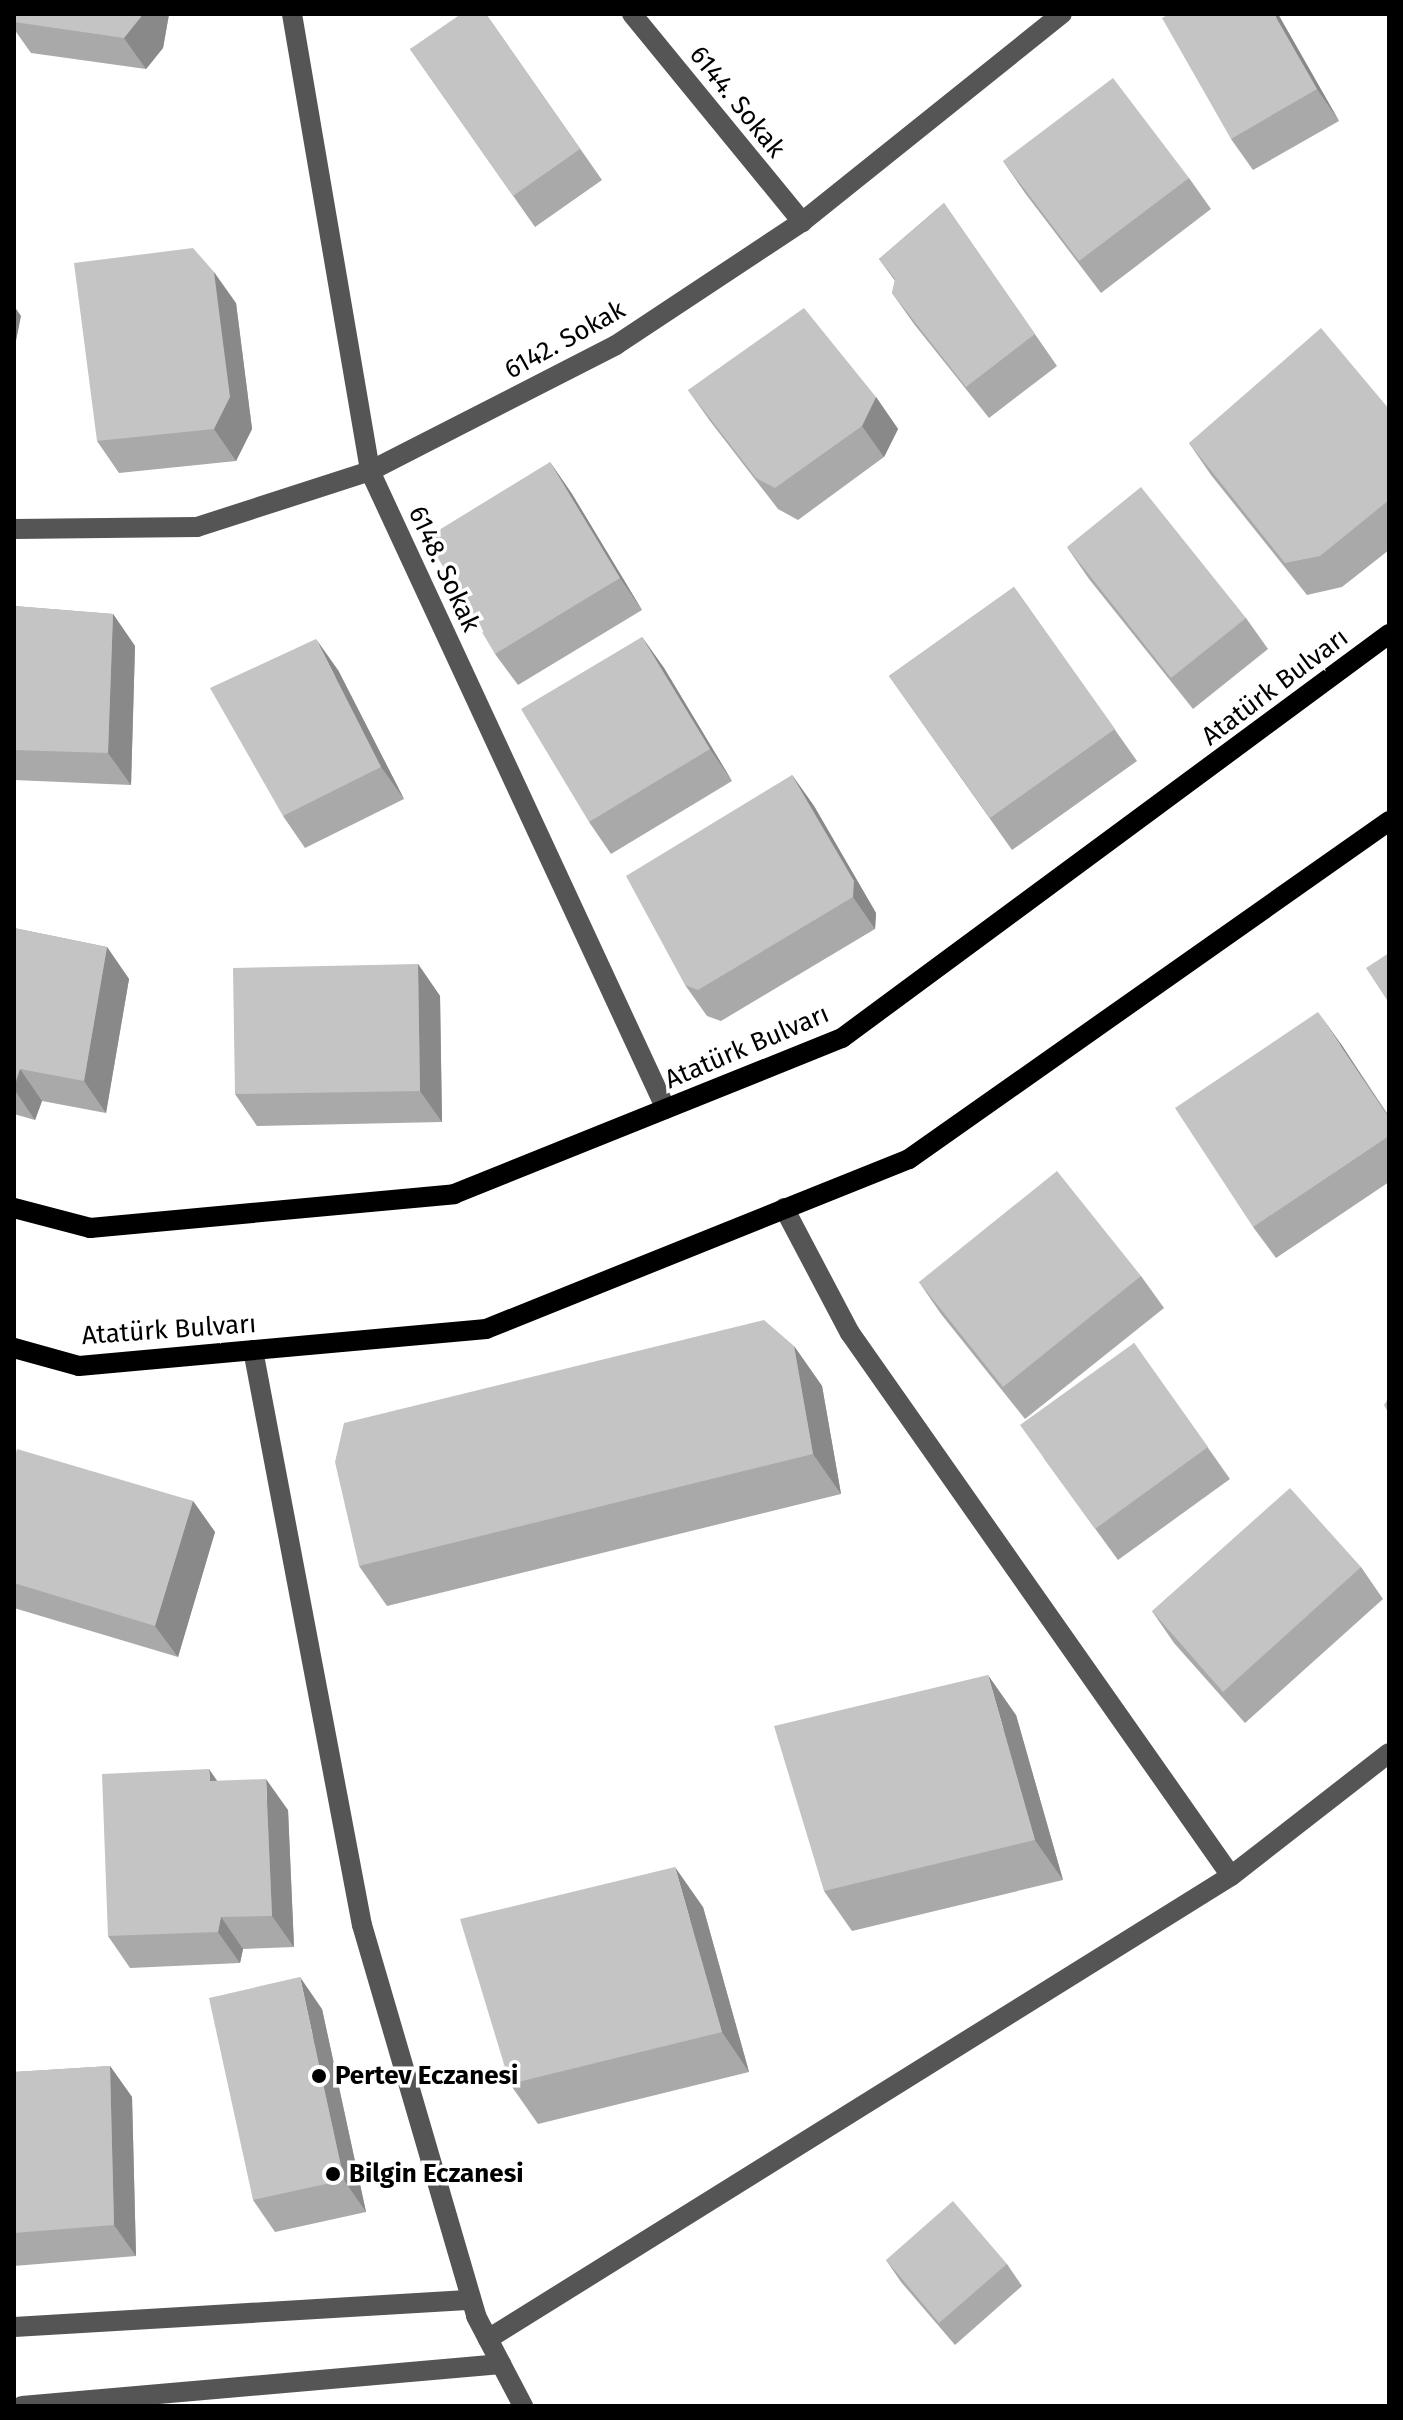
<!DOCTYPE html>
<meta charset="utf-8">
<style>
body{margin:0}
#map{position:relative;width:1403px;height:2420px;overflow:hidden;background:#fff;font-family:"Fira Sans",sans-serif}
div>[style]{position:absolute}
.minor>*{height:20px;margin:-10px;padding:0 10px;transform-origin:10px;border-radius:10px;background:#555}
.major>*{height:20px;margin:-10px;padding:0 10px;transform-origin:10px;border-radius:10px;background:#000}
.wall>*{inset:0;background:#a9a9a9}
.shaded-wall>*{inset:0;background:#898989}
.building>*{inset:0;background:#c4c4c4}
.dots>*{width:22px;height:22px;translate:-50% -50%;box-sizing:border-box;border:4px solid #fff;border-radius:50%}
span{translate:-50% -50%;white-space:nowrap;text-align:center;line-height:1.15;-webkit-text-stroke:7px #fff;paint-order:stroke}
.street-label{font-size:26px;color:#000}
.poi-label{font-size:26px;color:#000;font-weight:700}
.left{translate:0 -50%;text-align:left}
.frame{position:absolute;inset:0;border:16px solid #000;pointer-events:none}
</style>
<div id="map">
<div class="minor">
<div style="left:292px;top:14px;width:464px;rotate:80.3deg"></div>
<div style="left:370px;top:471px;width:703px;rotate:65.11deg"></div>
<div style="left:632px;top:14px;width:269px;rotate:50.7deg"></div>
<div style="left:14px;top:529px;width:183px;rotate:-0.6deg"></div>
<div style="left:197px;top:527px;width:182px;rotate:-17.9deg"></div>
<div style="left:370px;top:471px;width:276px;rotate:-27.1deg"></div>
<div style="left:616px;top:345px;width:223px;rotate:-33.5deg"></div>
<div style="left:802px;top:222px;width:333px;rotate:-38.7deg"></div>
<div style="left:784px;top:1208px;width:141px;rotate:62.2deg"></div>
<div style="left:850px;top:1333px;width:663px;rotate:54.94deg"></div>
<div style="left:1231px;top:1876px;width:200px;rotate:-37.9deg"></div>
<div style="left:253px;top:1350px;width:585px;rotate:79.27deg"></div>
<div style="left:362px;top:1925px;width:407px;rotate:73.7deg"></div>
<div style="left:476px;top:2316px;width:102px;rotate:62.4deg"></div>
<div style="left:14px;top:2327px;width:458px;rotate:-3.4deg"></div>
<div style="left:488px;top:2339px;width:875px;rotate:-31.93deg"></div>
<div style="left:22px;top:2406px;width:481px;rotate:-5deg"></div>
</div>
<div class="major">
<div style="left:14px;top:1208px;width:79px;rotate:14.7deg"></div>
<div style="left:90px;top:1228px;width:366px;rotate:-5.3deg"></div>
<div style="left:454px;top:1194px;width:418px;rotate:-21.9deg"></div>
<div style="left:842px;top:1038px;width:680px;rotate:-36.45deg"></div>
<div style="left:14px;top:1348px;width:67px;rotate:15.5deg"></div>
<div style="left:79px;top:1366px;width:409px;rotate:-5.2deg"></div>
<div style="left:486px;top:1329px;width:456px;rotate:-21.9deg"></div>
<div style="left:909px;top:1159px;width:587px;rotate:-35.15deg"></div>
</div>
<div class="wall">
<div style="clip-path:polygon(14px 14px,169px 14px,163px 48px,146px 69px,31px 53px,14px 29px)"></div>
<div style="clip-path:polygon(486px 14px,602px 180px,535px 227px,410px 49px)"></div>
<div style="clip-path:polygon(1278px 14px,1339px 121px,1253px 170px,1231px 139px)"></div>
<div style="clip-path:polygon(1003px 161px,1189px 178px,1211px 209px,1101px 293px,1025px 193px)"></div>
<div style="clip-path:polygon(944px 203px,1057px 366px,989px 418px,914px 324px,892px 293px,895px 281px,879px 259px)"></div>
<div style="clip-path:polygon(236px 303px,252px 429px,236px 461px,119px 473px,97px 441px)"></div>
<div style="clip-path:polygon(688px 390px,876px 397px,898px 429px,884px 457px,798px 520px,778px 509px,710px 421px)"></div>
<div style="clip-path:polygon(1389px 409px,1389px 550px,1342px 587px,1307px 595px,1211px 475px,1189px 443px)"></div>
<div style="clip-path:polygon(550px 462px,572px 494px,642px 610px,518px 685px,495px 654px)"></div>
<div style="clip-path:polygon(1067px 547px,1246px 618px,1268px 649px,1193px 709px,1089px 579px)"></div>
<div style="clip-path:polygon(1014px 587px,1137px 761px,1012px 850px,889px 676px)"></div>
<div style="clip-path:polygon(14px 606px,113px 614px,135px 646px,131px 785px,14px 780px)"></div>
<div style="clip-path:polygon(642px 637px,664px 668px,732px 781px,611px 854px,589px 822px)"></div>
<div style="clip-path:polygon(338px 670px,404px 799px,305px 848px,283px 816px)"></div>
<div style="clip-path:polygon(792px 775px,814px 806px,876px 913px,875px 929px,721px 1021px,707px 1016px,685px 985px)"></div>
<div style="clip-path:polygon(14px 928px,107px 947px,129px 979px,106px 1113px,42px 1101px,35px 1120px,14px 1114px)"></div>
<div style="clip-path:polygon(418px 964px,440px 996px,442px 1122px,257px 1126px,235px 1094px)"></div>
<div style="clip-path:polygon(1341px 1044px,1389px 1116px,1389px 1182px,1276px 1258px,1253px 1227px)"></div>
<div style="clip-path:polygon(1141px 1276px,1164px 1308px,1025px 1419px,941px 1314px,919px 1282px)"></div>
<div style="clip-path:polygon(1134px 1343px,1230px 1479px,1118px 1560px,1043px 1457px)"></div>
<div style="clip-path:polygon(794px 1346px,822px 1386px,841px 1494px,387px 1606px,359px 1566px)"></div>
<div style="clip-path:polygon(14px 1460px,193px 1501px,215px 1532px,178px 1657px,14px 1608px)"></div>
<div style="clip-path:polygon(1361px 1567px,1383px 1599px,1245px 1723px,1174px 1643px,1152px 1611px)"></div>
<div style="clip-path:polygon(1016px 1715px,1063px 1880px,852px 1931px,824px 1891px)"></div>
<div style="clip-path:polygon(217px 1781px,288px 1810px,294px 1947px,243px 1949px,240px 1963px,130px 1968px,108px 1936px)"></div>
<div style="clip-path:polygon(703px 1907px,749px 2072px,538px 2124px,510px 2084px)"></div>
<div style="clip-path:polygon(322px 2009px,366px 2212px,275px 2232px,253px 2200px)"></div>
<div style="clip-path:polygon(110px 2066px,132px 2097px,136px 2256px,14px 2266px,14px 2072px)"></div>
<div style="clip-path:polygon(886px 2260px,1007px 2264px,1022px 2286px,955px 2345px,901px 2282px)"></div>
</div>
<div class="shaded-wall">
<div style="clip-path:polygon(141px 14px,169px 14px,163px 48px,146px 69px,124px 38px)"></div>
<div style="clip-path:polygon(1274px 14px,1278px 14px,1339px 121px,1317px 89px)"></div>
<div style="clip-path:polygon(214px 272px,236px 303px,252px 429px,236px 461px,214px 429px)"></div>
<div style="clip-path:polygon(14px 306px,21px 316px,14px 351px)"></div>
<div style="clip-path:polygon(876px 397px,898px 429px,884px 457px,862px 426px)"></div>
<div style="clip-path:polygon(550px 462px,572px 494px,642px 610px,620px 578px)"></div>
<div style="clip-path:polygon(113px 614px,135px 646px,131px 785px,108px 753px)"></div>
<div style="clip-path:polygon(642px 637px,664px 668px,732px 781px,710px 749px)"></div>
<div style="clip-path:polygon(316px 639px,338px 670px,404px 799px,381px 767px)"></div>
<div style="clip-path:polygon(792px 775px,814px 806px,876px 913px,875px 929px,853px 897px)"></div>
<div style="clip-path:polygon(107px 947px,129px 979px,106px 1113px,84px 1081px)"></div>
<div style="clip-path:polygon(418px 964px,440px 996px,442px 1122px,420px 1091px)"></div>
<div style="clip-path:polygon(1318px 1012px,1341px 1044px,1389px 1118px)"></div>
<div style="clip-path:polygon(20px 1069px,42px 1101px,35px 1120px,14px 1089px)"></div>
<div style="clip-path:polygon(794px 1346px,822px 1386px,841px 1494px,813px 1454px)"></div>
<div style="clip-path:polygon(193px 1501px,215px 1532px,178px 1657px,155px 1626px)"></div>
<div style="clip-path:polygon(988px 1675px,1016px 1715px,1063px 1880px,1035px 1840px)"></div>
<div style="clip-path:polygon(209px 1769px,231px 1801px,210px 1781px)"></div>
<div style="clip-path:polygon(266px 1779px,288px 1810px,294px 1947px,272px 1916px)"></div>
<div style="clip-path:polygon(675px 1867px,703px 1907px,749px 2072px,722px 2032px)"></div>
<div style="clip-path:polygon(221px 1917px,243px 1949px,240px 1963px,218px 1932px)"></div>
<div style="clip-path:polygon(300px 1977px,322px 2009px,366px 2212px,344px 2180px)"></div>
<div style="clip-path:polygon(110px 2066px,132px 2097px,136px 2256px,114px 2225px)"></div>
</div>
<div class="building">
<div style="clip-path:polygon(14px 14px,141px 14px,141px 17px,124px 38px,14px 22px)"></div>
<div style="clip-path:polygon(461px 14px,486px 14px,580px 149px,513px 196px,410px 49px)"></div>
<div style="clip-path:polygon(1169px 14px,1274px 14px,1317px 89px,1231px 139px,1162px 18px)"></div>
<div style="clip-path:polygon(1113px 78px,1189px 178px,1079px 261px,1003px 161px)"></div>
<div style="clip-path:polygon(944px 203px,1035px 334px,966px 387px,892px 293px,895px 279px,879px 259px)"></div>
<div style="clip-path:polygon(193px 248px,214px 272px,230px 397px,214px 429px,97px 441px,74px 263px)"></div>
<div style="clip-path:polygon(804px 308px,876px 397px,862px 426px,775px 488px,756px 478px,688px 390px)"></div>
<div style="clip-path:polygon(1321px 328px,1389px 409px,1389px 500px,1320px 556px,1285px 563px,1189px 443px)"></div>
<div style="clip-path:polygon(550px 462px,620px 578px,495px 654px,426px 538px)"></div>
<div style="clip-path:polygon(1141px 487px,1246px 618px,1171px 678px,1067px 547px)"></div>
<div style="clip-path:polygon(1014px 587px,1115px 729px,990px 818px,889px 676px)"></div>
<div style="clip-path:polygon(14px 606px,113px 614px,108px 753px,14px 750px)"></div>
<div style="clip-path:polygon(642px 637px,710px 749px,589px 822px,521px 709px)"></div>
<div style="clip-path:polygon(316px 639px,381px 767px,283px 816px,210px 688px)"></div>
<div style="clip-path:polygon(792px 775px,854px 881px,853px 897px,698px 990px,685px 985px,626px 876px)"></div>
<div style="clip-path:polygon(14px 928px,107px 947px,84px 1081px,20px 1069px,14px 1086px)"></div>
<div style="clip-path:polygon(1389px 953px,1389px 1003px,1366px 968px)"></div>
<div style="clip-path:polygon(418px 964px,420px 1091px,235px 1094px,233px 968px)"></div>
<div style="clip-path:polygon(1318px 1012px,1389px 1118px,1389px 1136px,1253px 1227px,1175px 1108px)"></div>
<div style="clip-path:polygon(1057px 1171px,1141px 1276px,1003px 1387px,919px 1282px)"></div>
<div style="clip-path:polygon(764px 1320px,794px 1346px,813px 1454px,359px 1566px,335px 1462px,344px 1423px)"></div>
<div style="clip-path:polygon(1134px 1343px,1208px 1447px,1095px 1529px,1020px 1425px)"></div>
<div style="clip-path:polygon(1389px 1397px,1389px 1414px,1384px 1405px)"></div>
<div style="clip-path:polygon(17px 1449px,193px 1501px,155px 1626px,14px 1583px,14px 1460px)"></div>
<div style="clip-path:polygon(1290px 1488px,1361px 1567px,1223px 1692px,1152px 1611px)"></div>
<div style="clip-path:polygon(988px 1675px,1035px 1840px,824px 1891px,774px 1726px)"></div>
<div style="clip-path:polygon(209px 1769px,210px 1781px,266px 1779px,272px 1916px,221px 1917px,218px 1932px,108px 1936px,102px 1774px)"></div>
<div style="clip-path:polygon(675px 1867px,722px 2032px,510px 2084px,460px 1919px)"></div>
<div style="clip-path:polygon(300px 1977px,344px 2180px,253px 2200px,209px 1998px)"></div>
<div style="clip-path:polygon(110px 2066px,114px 2225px,14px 2233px,14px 2072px)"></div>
<div style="clip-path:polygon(953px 2201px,1007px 2264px,939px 2323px,886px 2260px)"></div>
</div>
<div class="dots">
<div style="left:319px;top:2076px;background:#000"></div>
<div style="left:333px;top:2174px;background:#000"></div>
</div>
<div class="street-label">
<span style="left:737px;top:102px;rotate:51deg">6144. Sokak</span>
<span style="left:565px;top:340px;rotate:-29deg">6142. Sokak</span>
<span style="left:444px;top:569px;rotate:65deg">6148. Sokak</span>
<span style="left:1275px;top:687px;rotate:-37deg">Atatürk Bulvarı</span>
<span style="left:747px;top:1047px;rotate:-23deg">Atatürk Bulvarı</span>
<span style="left:169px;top:1330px;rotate:-4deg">Atatürk Bulvarı</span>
</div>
<div class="poi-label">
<span class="left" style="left:335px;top:2076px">Pertev Eczanesi</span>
<span class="left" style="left:349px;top:2174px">Bilgin Eczanesi</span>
</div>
<div class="frame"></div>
</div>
